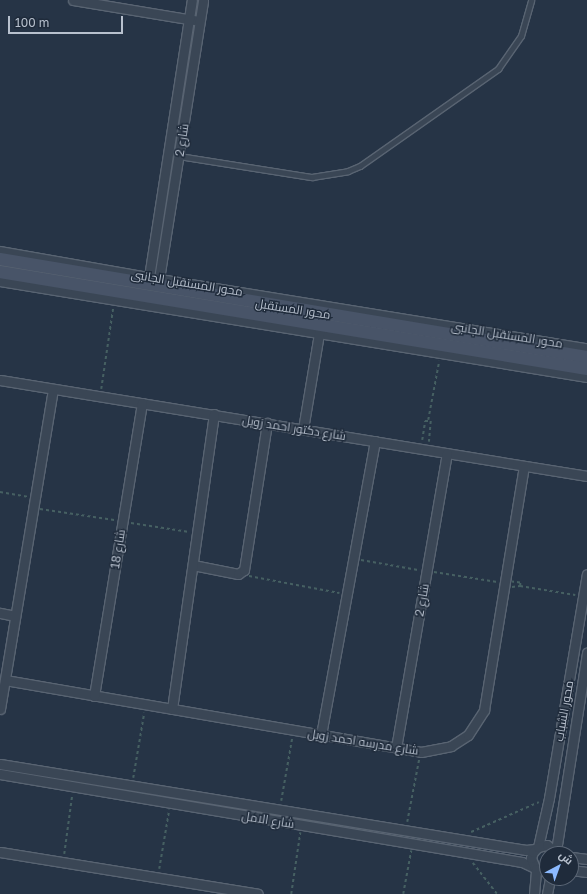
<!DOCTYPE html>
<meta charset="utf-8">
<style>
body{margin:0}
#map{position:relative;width:587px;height:894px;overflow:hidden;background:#263446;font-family:"Golos Text",Cairo,sans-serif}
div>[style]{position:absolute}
.path>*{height:1.5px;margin-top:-0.75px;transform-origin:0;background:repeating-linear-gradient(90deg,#466062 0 3px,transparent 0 6px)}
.roads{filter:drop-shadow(1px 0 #596472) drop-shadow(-1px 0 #596472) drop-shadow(0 1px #596472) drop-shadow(0 -1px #596472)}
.lane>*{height:4.5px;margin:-2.25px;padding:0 2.25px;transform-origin:2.25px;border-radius:2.25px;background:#3a4655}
.street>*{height:9px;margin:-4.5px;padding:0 4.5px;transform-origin:4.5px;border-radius:4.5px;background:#3a4655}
.secondary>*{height:12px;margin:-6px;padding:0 6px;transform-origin:6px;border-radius:6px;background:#485468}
span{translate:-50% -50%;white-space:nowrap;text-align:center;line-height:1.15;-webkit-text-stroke:3px #1f2b3b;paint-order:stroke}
.street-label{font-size:12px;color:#b8c1ce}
.north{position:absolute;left:539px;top:846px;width:40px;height:40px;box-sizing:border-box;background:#1f2b3b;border:1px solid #5c6776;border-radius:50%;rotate:41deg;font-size:11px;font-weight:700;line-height:16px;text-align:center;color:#b8c1ce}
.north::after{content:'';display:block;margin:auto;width:14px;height:18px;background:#8cbaff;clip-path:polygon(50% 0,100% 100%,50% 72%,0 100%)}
.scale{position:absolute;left:8px;top:16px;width:115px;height:18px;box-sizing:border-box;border:2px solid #b8c1ce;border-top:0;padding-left:5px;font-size:12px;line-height:14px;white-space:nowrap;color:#b8c1ce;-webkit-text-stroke:3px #1f2b3b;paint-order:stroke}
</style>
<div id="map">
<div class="path">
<div style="left:101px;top:389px;width:82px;rotate:-81.6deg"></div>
<div style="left:428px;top:420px;width:60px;rotate:-79.4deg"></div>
<div style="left:422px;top:440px;width:19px;rotate:-81deg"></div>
<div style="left:425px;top:421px;width:6px"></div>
<div style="left:431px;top:421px;width:21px;rotate:95deg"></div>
<div style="left:0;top:492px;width:28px;rotate:10deg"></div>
<div style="left:40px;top:509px;width:75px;rotate:8.5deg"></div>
<div style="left:131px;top:523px;width:59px;rotate:8.8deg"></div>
<div style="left:361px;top:560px;width:58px;rotate:10deg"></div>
<div style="left:434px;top:572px;width:64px;rotate:9deg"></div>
<div style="left:249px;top:576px;width:92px;rotate:10.7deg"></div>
<div style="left:520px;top:586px;width:56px;rotate:9.3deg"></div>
<div style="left:512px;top:587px;width:8px;rotate:-7deg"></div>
<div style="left:520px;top:586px;width:3px;rotate:-90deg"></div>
<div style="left:520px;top:583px;width:8px;rotate:-173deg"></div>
<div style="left:133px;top:778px;width:66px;rotate:-80.4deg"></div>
<div style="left:281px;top:801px;width:64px;rotate:-80.1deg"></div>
<div style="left:407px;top:822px;width:64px;rotate:-79.2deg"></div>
<div style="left:471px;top:832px;width:74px;rotate:-23.8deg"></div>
<div style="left:64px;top:854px;width:60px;rotate:-82.3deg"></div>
<div style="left:473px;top:863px;width:39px;rotate:52deg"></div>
<div style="left:159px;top:869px;width:60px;rotate:-80.4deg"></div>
<div style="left:291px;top:894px;width:62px;rotate:-81.6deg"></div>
<div style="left:403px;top:894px;width:44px;rotate:-79.5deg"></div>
</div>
<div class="roads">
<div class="lane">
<div style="left:179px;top:156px;width:135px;rotate:9deg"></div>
<div style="left:312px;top:177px;width:36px;rotate:-9deg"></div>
<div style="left:348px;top:171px;width:13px;rotate:-23deg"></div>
<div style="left:360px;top:166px;width:169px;rotate:-35.1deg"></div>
<div style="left:498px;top:69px;width:40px;rotate:-55.1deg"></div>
<div style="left:521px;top:36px;width:37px;rotate:-74deg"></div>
</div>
<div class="street">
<div style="left:73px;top:0;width:123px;rotate:9.4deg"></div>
<div style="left:0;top:251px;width:161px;rotate:10deg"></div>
<div style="left:159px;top:279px;width:434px;rotate:9.2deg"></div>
<div style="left:149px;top:277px;width:280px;rotate:-81.2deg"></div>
<div style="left:159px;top:279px;width:282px;rotate:-81deg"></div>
<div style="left:0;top:281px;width:595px;rotate:9.29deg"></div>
<div style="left:0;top:380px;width:595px;rotate:9.29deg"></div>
<div style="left:303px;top:429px;width:103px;rotate:-80.5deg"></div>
<div style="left:193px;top:565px;width:46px;rotate:11.3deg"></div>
<div style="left:238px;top:574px;width:7px;rotate:-34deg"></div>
<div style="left:244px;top:570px;width:149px;rotate:-81.1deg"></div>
<div style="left:0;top:613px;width:15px;rotate:11deg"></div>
<div style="left:5px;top:680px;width:422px;rotate:9.8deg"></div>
<div style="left:421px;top:752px;width:31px;rotate:-11deg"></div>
<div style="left:451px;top:746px;width:20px;rotate:-33deg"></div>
<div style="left:468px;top:735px;width:30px;rotate:-57deg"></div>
<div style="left:484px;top:710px;width:247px;rotate:-80.7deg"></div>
<div style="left:94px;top:696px;width:297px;rotate:-80.7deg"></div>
<div style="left:0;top:709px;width:324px;rotate:-80.6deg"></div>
<div style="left:172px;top:709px;width:298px;rotate:-81.9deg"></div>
<div style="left:321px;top:735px;width:299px;rotate:-79.6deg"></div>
<div style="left:396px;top:748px;width:299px;rotate:-80.2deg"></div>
<div style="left:0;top:764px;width:533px;rotate:9.29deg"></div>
<div style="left:526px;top:850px;width:9px;rotate:-6deg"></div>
<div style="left:0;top:774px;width:529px;rotate:9.57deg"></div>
<div style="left:522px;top:862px;width:14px;rotate:25deg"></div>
<div style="left:538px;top:847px;width:50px;rotate:-77.3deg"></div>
<div style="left:549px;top:798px;width:227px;rotate:-80.4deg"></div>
<div style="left:556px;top:851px;width:201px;rotate:-81.1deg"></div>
<div style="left:0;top:852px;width:261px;rotate:9.2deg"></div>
<div style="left:571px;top:857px;width:16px;rotate:7deg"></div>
<div style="left:571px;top:870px;width:16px;rotate:7deg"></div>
<div style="left:547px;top:872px;width:13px;rotate:-162deg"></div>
<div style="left:535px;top:868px;width:11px;rotate:-112deg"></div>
<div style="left:531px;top:858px;width:6px;rotate:-72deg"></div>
<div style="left:533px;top:852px;width:7px;rotate:-45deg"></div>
<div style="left:538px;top:847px;width:9px;rotate:-13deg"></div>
<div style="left:547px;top:845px;width:13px;rotate:42deg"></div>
<div style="left:534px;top:894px;width:25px;rotate:-85deg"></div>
<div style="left:547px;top:894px;width:16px;rotate:-79deg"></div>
</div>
<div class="secondary">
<div style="left:0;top:259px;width:595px;rotate:9.48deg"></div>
<div style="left:0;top:272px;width:595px;rotate:9.38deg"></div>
</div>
</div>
<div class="street-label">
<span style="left:182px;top:140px;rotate:-81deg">شارع 2</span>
<span style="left:187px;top:283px;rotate:9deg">محور المستقبل الجانبى</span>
<span style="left:293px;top:309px;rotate:9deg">محور المستقبل</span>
<span style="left:507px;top:335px;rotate:9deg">محور المستقبل الجانبى</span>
<span style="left:294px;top:428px;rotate:9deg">شارع دكتور احمد زويل</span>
<span style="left:118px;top:549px;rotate:-81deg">شارع 18</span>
<span style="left:422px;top:600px;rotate:-80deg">شارع 2</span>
<span style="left:564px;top:711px;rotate:-80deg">محور الشباب</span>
<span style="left:363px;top:742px;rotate:9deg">شارع مدرسه احمد زويل</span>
<span style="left:268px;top:820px;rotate:9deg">شارع الامل</span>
</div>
<div class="north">ش</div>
<div class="scale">100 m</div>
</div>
